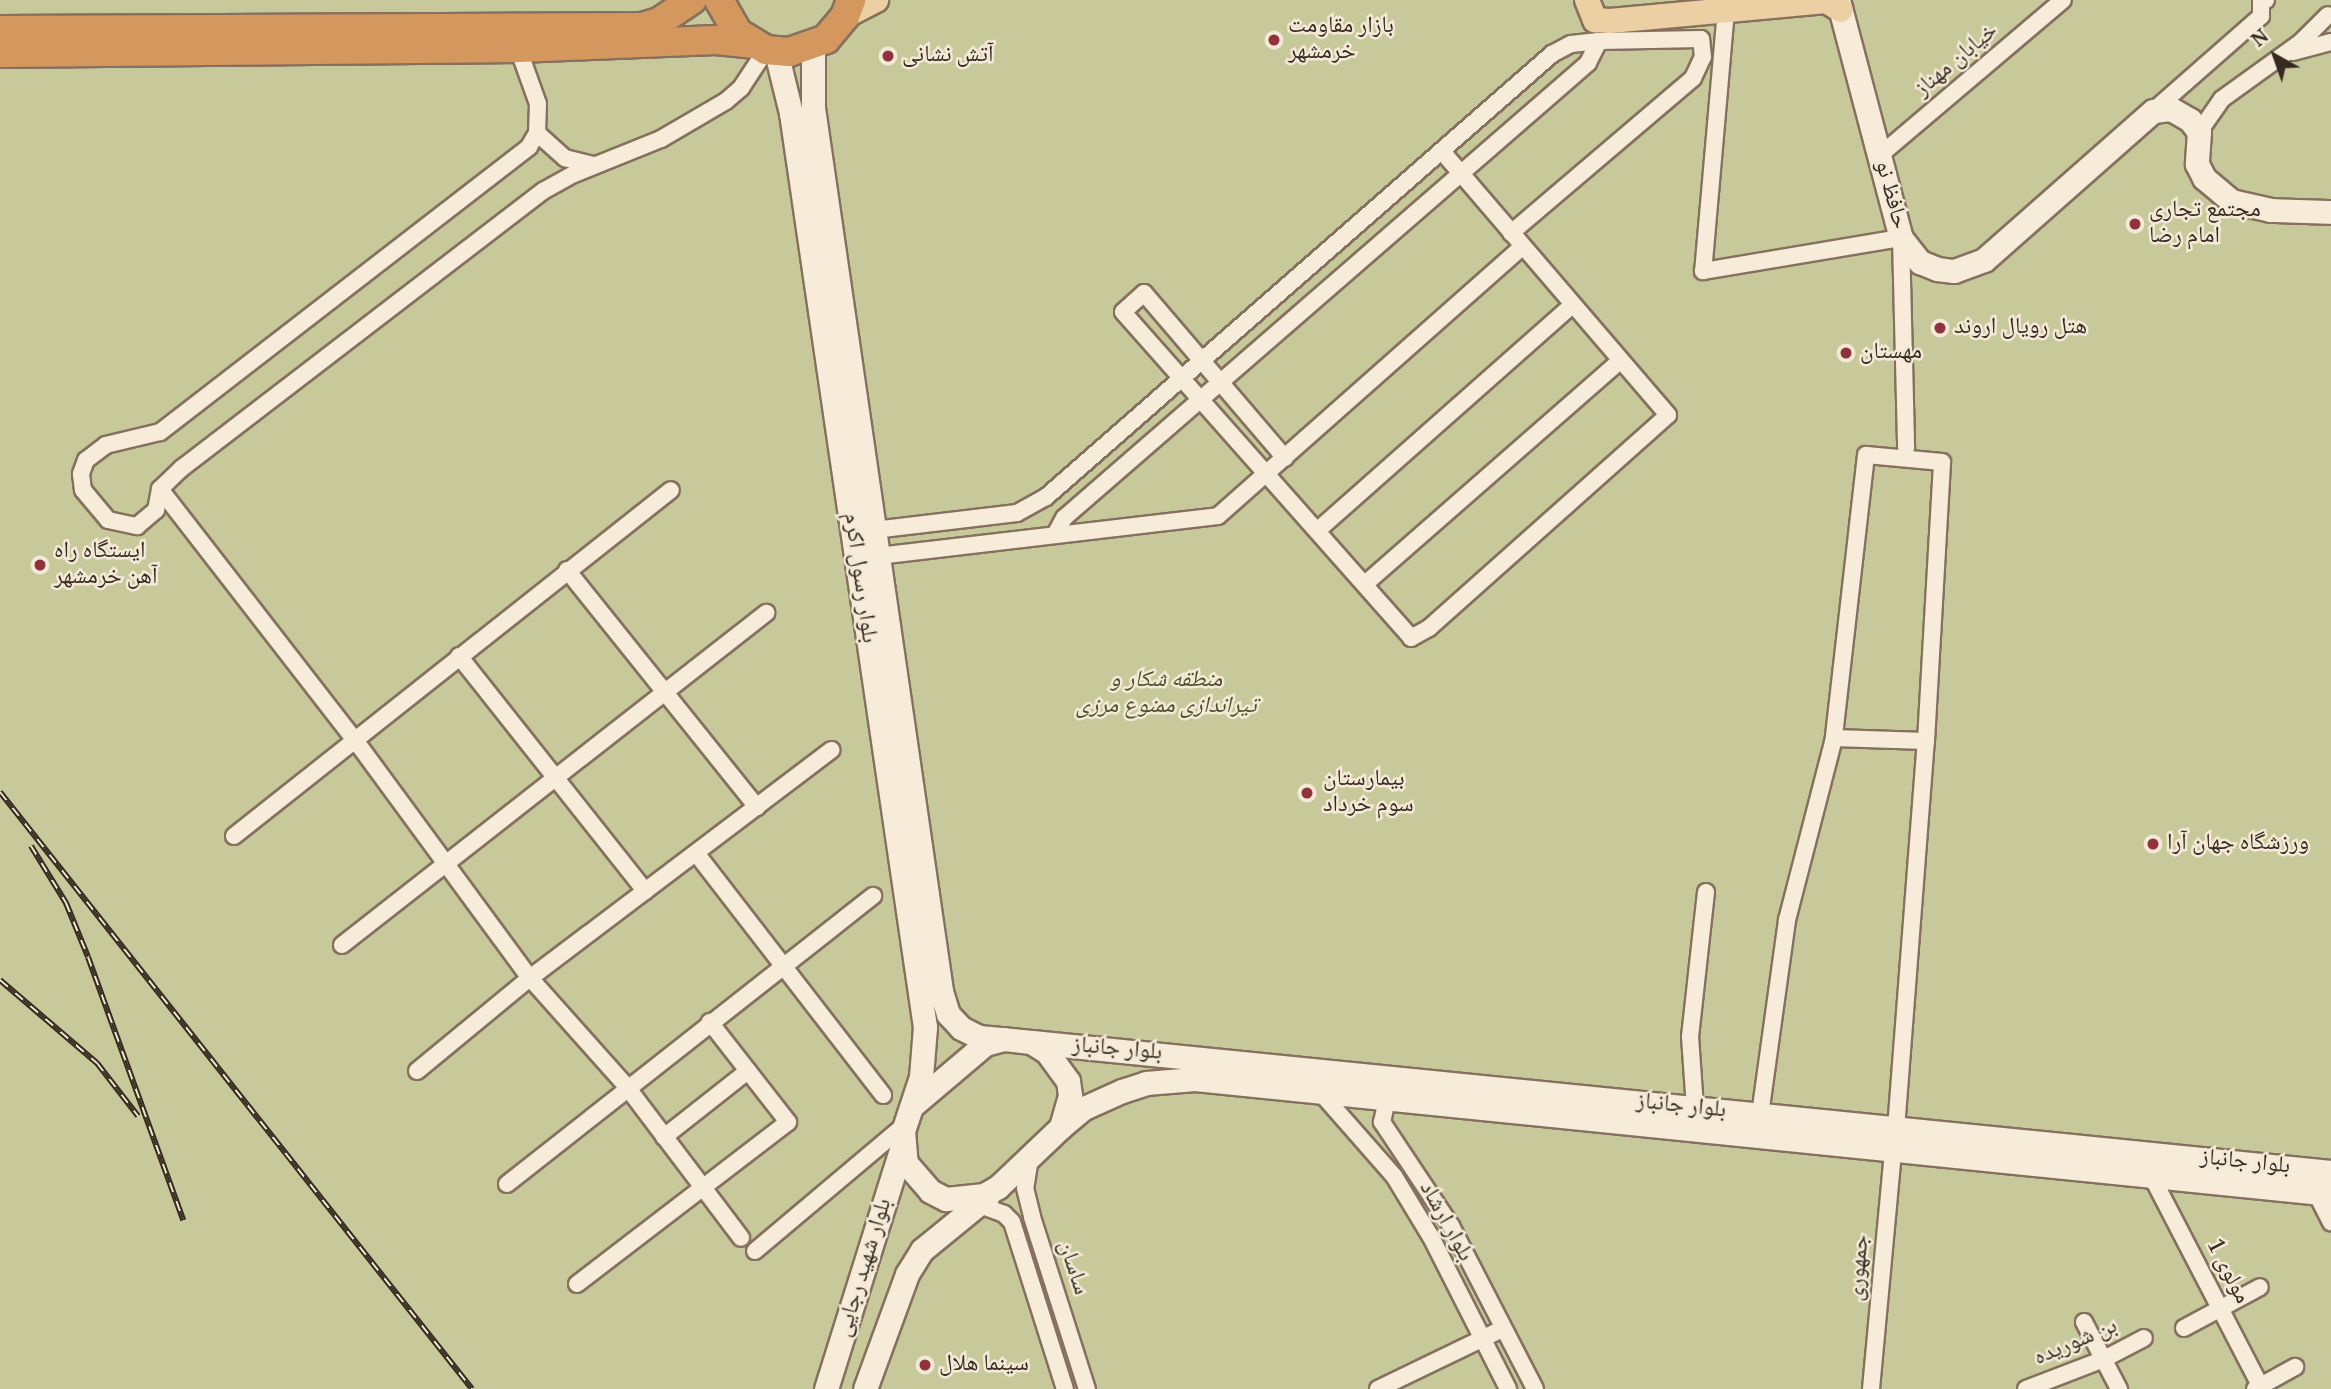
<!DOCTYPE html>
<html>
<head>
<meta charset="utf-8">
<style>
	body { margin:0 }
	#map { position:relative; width:2331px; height:1389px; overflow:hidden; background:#ebdec7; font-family:Georgia,"Noto Naskh Arabic",serif }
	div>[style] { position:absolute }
	.green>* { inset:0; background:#c7c99b; transform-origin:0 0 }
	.roads { filter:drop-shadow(2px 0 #86705e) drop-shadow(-2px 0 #86705e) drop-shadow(0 2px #86705e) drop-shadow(0 -2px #86705e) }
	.street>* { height:16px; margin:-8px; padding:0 8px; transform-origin:8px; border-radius:8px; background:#f7ecda }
	.secondary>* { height:23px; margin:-11.5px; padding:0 11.5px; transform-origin:11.5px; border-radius:11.5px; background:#f7ecda }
	.primary>* { height:24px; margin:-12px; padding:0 12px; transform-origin:12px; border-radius:12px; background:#eccfa2 }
	.highway>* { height:28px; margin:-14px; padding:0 14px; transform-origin:14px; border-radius:14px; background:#d4975e }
	.rail>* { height:6px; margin-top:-3px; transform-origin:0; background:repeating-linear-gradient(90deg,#f3e9d6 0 10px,#372a20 0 20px); box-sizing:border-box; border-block:2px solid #372a20 }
	.dots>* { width:19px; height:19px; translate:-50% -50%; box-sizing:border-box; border:4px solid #f3e9d6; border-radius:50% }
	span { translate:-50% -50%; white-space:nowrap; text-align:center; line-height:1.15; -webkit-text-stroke:5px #f3e9d6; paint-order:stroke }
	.poi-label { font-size:23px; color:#372a20 }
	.left { translate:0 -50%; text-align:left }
	.street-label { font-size:23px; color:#372a20 }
	.park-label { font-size:23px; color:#4b5228; font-style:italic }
	.north { position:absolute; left:2240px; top:21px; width:70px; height:70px; -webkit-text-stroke:5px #f3e9d6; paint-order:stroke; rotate:320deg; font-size:19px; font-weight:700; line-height:28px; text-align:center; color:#372a20 }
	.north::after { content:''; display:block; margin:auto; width:24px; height:32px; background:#372a20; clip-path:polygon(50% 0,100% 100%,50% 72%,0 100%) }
</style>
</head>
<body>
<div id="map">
	<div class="green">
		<i style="left:0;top:0;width:2331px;height:1389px"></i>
	</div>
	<div class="roads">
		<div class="street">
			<i style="left:1726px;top:10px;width:262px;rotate:95deg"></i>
			<i style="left:1703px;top:271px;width:201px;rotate:-9.5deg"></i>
			<i style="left:1901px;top:238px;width:210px;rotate:88.6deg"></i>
			<i style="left:518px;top:48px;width:59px;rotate:70.3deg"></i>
			<i style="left:538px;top:104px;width:29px;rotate:92deg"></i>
			<i style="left:537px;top:133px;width:16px;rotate:120deg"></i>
			<i style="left:529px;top:147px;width:466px;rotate:142.3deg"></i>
			<i style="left:160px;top:432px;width:56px;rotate:166.5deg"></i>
			<i style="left:106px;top:445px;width:25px;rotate:143deg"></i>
			<i style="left:86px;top:460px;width:15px;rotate:110deg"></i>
			<i style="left:81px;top:474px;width:16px;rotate:83deg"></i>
			<i style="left:83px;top:490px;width:39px;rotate:50deg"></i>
			<i style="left:108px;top:520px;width:30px;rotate:12deg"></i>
			<i style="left:137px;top:526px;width:25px;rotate:-40deg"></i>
			<i style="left:156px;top:510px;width:21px;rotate:-79deg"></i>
			<i style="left:160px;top:489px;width:30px;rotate:-44deg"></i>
			<i style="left:182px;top:468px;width:455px;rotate:-37.5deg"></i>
			<i style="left:543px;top:191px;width:35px;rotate:-29deg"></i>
			<i style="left:574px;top:174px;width:94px;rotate:-21.9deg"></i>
			<i style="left:661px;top:139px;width:75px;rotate:-30.3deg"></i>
			<i style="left:726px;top:101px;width:20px;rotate:-41deg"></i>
			<i style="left:741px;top:88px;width:45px;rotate:-56.7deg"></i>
			<i style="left:2293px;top:52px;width:39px;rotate:-15deg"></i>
			<i style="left:2153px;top:111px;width:144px;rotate:-41.3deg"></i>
			<i style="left:2261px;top:16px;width:16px;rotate:-90deg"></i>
			<i style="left:2261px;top:0;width:5px"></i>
			<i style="left:2199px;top:132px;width:40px;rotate:-55.1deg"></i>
			<i style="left:2222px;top:99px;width:97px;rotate:-35.8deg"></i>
			<i style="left:2301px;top:42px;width:38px;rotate:-45deg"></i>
			<i style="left:537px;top:133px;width:38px;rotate:42deg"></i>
			<i style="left:565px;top:158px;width:30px;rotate:14deg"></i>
			<i style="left:1879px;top:156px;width:241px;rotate:-40.3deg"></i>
			<i style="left:1511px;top:233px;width:239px;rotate:-40.4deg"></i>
			<i style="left:1693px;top:78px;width:23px;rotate:-65deg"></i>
			<i style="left:1703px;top:57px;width:18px;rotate:-96deg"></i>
			<i style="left:1701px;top:39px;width:102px;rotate:178.9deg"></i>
			<i style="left:1285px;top:458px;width:217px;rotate:-130.5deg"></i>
			<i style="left:1144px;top:293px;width:28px;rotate:138deg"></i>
			<i style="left:1123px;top:312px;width:435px;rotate:48.5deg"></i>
			<i style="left:1411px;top:638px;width:21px;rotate:-29deg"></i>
			<i style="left:1429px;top:628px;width:320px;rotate:-41.7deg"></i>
			<i style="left:1668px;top:415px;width:348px;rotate:-130.6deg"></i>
			<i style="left:160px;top:489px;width:318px;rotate:52.2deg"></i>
			<i style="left:355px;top:740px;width:295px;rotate:53.7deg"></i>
			<i style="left:530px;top:978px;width:146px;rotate:48.3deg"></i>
			<i style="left:627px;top:1087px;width:189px;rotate:52.9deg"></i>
			<i style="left:874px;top:530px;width:144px;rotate:-6.8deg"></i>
			<i style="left:1017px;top:513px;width:33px;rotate:-29deg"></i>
			<i style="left:1046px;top:497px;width:673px;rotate:-41.2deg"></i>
			<i style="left:1552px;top:54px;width:21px;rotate:-28deg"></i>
			<i style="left:1571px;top:44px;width:28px;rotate:-6deg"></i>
			<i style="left:1599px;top:41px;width:25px;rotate:117deg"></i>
			<i style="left:1588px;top:63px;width:694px;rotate:139.03deg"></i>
			<i style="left:1064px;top:518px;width:19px;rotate:118deg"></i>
			<i style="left:1318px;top:530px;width:339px;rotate:-41.5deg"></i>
			<i style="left:878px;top:556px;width:342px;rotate:-6.7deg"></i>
			<i style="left:1218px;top:516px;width:407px;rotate:-41.5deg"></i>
			<i style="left:567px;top:570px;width:304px;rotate:51.3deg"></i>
			<i style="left:1365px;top:584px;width:339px;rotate:-41.2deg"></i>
			<i style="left:459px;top:656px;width:300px;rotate:51.6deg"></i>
			<i style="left:234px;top:836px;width:557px;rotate:-38.37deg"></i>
			<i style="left:696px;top:853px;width:306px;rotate:52.3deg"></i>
			<i style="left:342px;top:945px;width:539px;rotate:-38.06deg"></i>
			<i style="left:417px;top:1071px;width:146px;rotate:-39.5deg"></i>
			<i style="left:530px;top:978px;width:378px;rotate:-37.1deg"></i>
			<i style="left:1321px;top:1093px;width:111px;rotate:48.7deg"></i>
			<i style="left:1394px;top:1176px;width:71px;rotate:58.8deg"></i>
			<i style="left:1431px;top:1237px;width:170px;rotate:63.1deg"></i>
			<i style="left:1387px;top:1099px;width:24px;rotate:102deg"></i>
			<i style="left:1382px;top:1122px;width:125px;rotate:56.4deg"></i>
			<i style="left:1451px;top:1226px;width:183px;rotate:62.7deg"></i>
			<i style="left:1695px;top:1108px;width:71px;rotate:-94deg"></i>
			<i style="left:1690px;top:1037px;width:146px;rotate:-83.7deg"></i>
			<i style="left:1760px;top:1115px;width:197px;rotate:-82.1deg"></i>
			<i style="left:1787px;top:920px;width:188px;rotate:-75.5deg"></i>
			<i style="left:1896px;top:1129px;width:389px;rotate:-85.6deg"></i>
			<i style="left:1926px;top:741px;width:279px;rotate:-86.7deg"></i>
			<i style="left:1942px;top:462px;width:76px;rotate:-174.7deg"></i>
			<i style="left:1866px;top:455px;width:285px;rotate:96.5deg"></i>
			<i style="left:1834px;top:738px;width:92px;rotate:1.9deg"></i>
			<i style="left:664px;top:1137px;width:107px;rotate:-38.2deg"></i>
			<i style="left:1030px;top:1158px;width:30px;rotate:99deg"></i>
			<i style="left:1025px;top:1188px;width:30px;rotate:76deg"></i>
			<i style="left:1032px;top:1217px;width:181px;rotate:72.3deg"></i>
			<i style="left:2152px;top:1177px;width:239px;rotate:62.6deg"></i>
			<i style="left:507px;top:1184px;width:466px;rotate:-38.2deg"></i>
			<i style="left:2316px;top:1193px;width:33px;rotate:63deg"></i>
			<i style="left:977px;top:1204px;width:29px;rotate:20deg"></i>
			<i style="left:1004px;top:1214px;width:11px;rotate:45deg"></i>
			<i style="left:1012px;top:1222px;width:175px;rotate:72.4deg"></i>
			<i style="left:755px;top:1251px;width:197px;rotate:-40.1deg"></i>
			<i style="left:577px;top:1284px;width:266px;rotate:-37.5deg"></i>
			<i style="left:788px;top:1122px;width:127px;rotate:-128deg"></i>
			<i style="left:2084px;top:1322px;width:76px;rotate:62.4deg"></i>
			<i style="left:2184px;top:1328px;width:86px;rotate:-28.3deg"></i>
			<i style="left:1378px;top:1389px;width:138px;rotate:-25.8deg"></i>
			<i style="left:1871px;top:1389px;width:239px;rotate:-84.7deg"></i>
			<i style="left:2026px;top:1389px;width:84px;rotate:-21deg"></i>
			<i style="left:2104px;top:1359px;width:45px;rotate:-27.7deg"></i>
			<i style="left:2255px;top:1389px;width:46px;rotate:-28.8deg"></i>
		</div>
		<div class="secondary">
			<i style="left:1838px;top:0;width:246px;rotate:75.2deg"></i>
			<i style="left:1901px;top:238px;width:31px;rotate:52deg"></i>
			<i style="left:1920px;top:262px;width:18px;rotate:22deg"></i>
			<i style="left:1937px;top:269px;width:17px;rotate:7deg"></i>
			<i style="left:1954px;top:271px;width:32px;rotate:-20deg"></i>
			<i style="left:1984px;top:260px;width:225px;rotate:-41.4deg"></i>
			<i style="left:2153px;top:111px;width:18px;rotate:-6deg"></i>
			<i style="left:2171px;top:109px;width:22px;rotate:30deg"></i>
			<i style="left:2190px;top:120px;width:15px;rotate:53deg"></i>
			<i style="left:2199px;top:132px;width:32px;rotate:94deg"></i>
			<i style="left:2197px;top:164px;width:16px;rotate:63deg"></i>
			<i style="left:2204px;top:178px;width:35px;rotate:40deg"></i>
			<i style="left:2231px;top:201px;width:41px;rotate:12.7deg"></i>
			<i style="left:2271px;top:210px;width:60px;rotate:1.9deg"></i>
			<i style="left:813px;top:46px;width:62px;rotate:90deg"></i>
			<i style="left:813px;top:108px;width:892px;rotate:81.75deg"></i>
			<i style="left:941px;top:991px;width:24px;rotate:73deg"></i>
			<i style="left:948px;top:1014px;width:19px;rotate:47deg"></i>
			<i style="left:961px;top:1028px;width:20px;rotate:27deg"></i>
			<i style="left:979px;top:1037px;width:22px;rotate:5deg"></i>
			<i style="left:776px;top:52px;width:63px;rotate:76.2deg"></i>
			<i style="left:791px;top:113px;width:924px;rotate:81.66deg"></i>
			<i style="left:925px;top:1027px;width:50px;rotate:94.6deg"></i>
			<i style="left:921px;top:1077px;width:57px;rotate:108.4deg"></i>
			<i style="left:903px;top:1131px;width:32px;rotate:85deg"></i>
			<i style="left:906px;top:1163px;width:37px;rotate:49deg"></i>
			<i style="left:930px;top:1191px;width:18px;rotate:27deg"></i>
			<i style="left:946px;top:1199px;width:38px;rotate:-6deg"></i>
			<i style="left:984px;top:1195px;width:16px;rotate:-30deg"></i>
			<i style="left:998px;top:1187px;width:87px;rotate:-43.6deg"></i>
			<i style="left:1061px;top:1127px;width:33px;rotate:-74deg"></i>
			<i style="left:1070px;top:1095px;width:14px;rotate:-98deg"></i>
			<i style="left:1068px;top:1081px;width:36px;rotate:-126deg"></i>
			<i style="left:1047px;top:1052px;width:19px;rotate:-148deg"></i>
			<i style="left:1031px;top:1042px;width:27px;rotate:-174deg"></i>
			<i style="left:1004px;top:1039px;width:20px;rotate:165deg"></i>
			<i style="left:985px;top:1044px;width:94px;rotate:139.7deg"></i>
			<i style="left:1032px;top:1042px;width:1305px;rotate:5.71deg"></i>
			<i style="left:1061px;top:1127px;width:30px;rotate:-40deg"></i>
			<i style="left:1084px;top:1108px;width:42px;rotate:-24.1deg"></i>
			<i style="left:1122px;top:1091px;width:25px;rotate:-18deg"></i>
			<i style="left:1146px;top:1083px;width:49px;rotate:-4.7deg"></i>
			<i style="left:1195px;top:1079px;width:1142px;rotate:5.78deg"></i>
			<i style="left:826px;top:1389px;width:254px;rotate:-72.6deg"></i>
			<i style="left:865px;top:1389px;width:122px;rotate:-69.9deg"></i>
			<i style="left:907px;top:1274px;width:28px;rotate:-58deg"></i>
			<i style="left:922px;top:1250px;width:84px;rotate:-39.2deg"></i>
		</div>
		<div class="primary">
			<i style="left:1587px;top:0;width:22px;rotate:68deg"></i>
			<i style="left:1595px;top:20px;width:15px;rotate:4deg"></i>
			<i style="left:1610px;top:21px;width:217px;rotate:-5.3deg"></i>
			<i style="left:1826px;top:1px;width:17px;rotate:31deg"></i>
			<i style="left:845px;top:16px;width:35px;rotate:-27deg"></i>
		</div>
		<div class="highway">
			<i style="left:719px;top:0;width:38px;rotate:60deg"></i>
			<i style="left:738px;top:33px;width:33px;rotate:31deg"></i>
			<i style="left:766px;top:50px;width:23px;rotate:5deg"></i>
			<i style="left:789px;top:52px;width:39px;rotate:-19deg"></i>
			<i style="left:826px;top:39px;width:30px;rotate:-50deg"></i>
			<i style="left:845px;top:16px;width:17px;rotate:-69deg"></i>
			<i style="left:0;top:30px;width:642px;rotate:-0.27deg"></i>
			<i style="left:642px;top:27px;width:18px;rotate:-16deg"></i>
			<i style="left:659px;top:22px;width:40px;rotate:-34deg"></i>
			<i style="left:0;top:53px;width:518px;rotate:-0.55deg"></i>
			<i style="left:518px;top:48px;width:198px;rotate:-2.3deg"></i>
			<i style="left:716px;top:40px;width:37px;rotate:6deg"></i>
		</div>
	</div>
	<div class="rail">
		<i style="left:0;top:792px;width:761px;rotate:51.67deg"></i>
		<i style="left:31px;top:846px;width:67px;rotate:58.4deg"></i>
		<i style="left:66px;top:903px;width:58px;rotate:67.8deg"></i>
		<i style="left:88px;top:957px;width:280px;rotate:70.1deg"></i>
		<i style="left:0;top:980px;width:128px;rotate:40.6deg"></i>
		<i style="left:97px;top:1063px;width:67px;rotate:52.3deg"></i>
	</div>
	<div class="dots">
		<i style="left:1274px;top:40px;background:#91323a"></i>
		<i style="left:888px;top:56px;background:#91323a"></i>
		<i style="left:2135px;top:224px;background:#91323a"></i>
		<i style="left:1940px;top:328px;background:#91323a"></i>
		<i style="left:1846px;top:353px;background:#91323a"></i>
		<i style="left:40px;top:565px;background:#91323a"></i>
		<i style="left:1307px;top:793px;background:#91323a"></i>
		<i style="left:2153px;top:844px;background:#91323a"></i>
		<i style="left:925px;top:1365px;background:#91323a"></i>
	</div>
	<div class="poi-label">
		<span class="left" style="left:1288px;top:40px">بازار مقاومت<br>خرمشهر</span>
		<span class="left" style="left:902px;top:56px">آتش نشانی</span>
		<span class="left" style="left:2149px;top:224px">مجتمع تجاری<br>امام رضا</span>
		<span class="left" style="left:1954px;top:328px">هتل رویال اروند</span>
		<span class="left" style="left:1860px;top:353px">مهستان</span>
		<span class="left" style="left:54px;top:565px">ایستگاه راه<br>آهن خرمشهر</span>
		<span class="left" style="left:1323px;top:793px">بیمارستان<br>سوم خرداد</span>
		<span class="left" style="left:2167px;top:844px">ورزشگاه جهان آرا</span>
		<span class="left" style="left:939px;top:1365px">سینما هلال</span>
	</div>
	<div class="street-label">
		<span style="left:1957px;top:61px;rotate:-40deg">خیابان مهناز</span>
		<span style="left:1890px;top:195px;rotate:75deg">حافظ نو</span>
		<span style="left:859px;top:578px;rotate:82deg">بلوار رسول اکرم</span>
		<span style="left:1117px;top:1050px;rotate:5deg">بلوار جانباز</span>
		<span style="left:1681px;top:1107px;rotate:6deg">بلوار جانباز</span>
		<span style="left:2245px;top:1163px;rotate:6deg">بلوار جانباز</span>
		<span style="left:1445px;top:1222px;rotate:61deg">بلوار ارشاد</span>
		<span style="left:865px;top:1268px;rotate:-73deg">بلوار شهید رجایی</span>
		<span style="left:1072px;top:1268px;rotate:72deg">ساسان</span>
		<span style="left:1860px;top:1268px;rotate:-85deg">جمهوری</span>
		<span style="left:2227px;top:1272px;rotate:63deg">مولوی 1</span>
		<span style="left:2076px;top:1343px;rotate:-23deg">بن شوریده</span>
	</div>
	<div class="park-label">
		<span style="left:1166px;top:694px">منطقه شکار و<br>تیراندازی ممنوع مرزی</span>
	</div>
	<div class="north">N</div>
</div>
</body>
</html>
